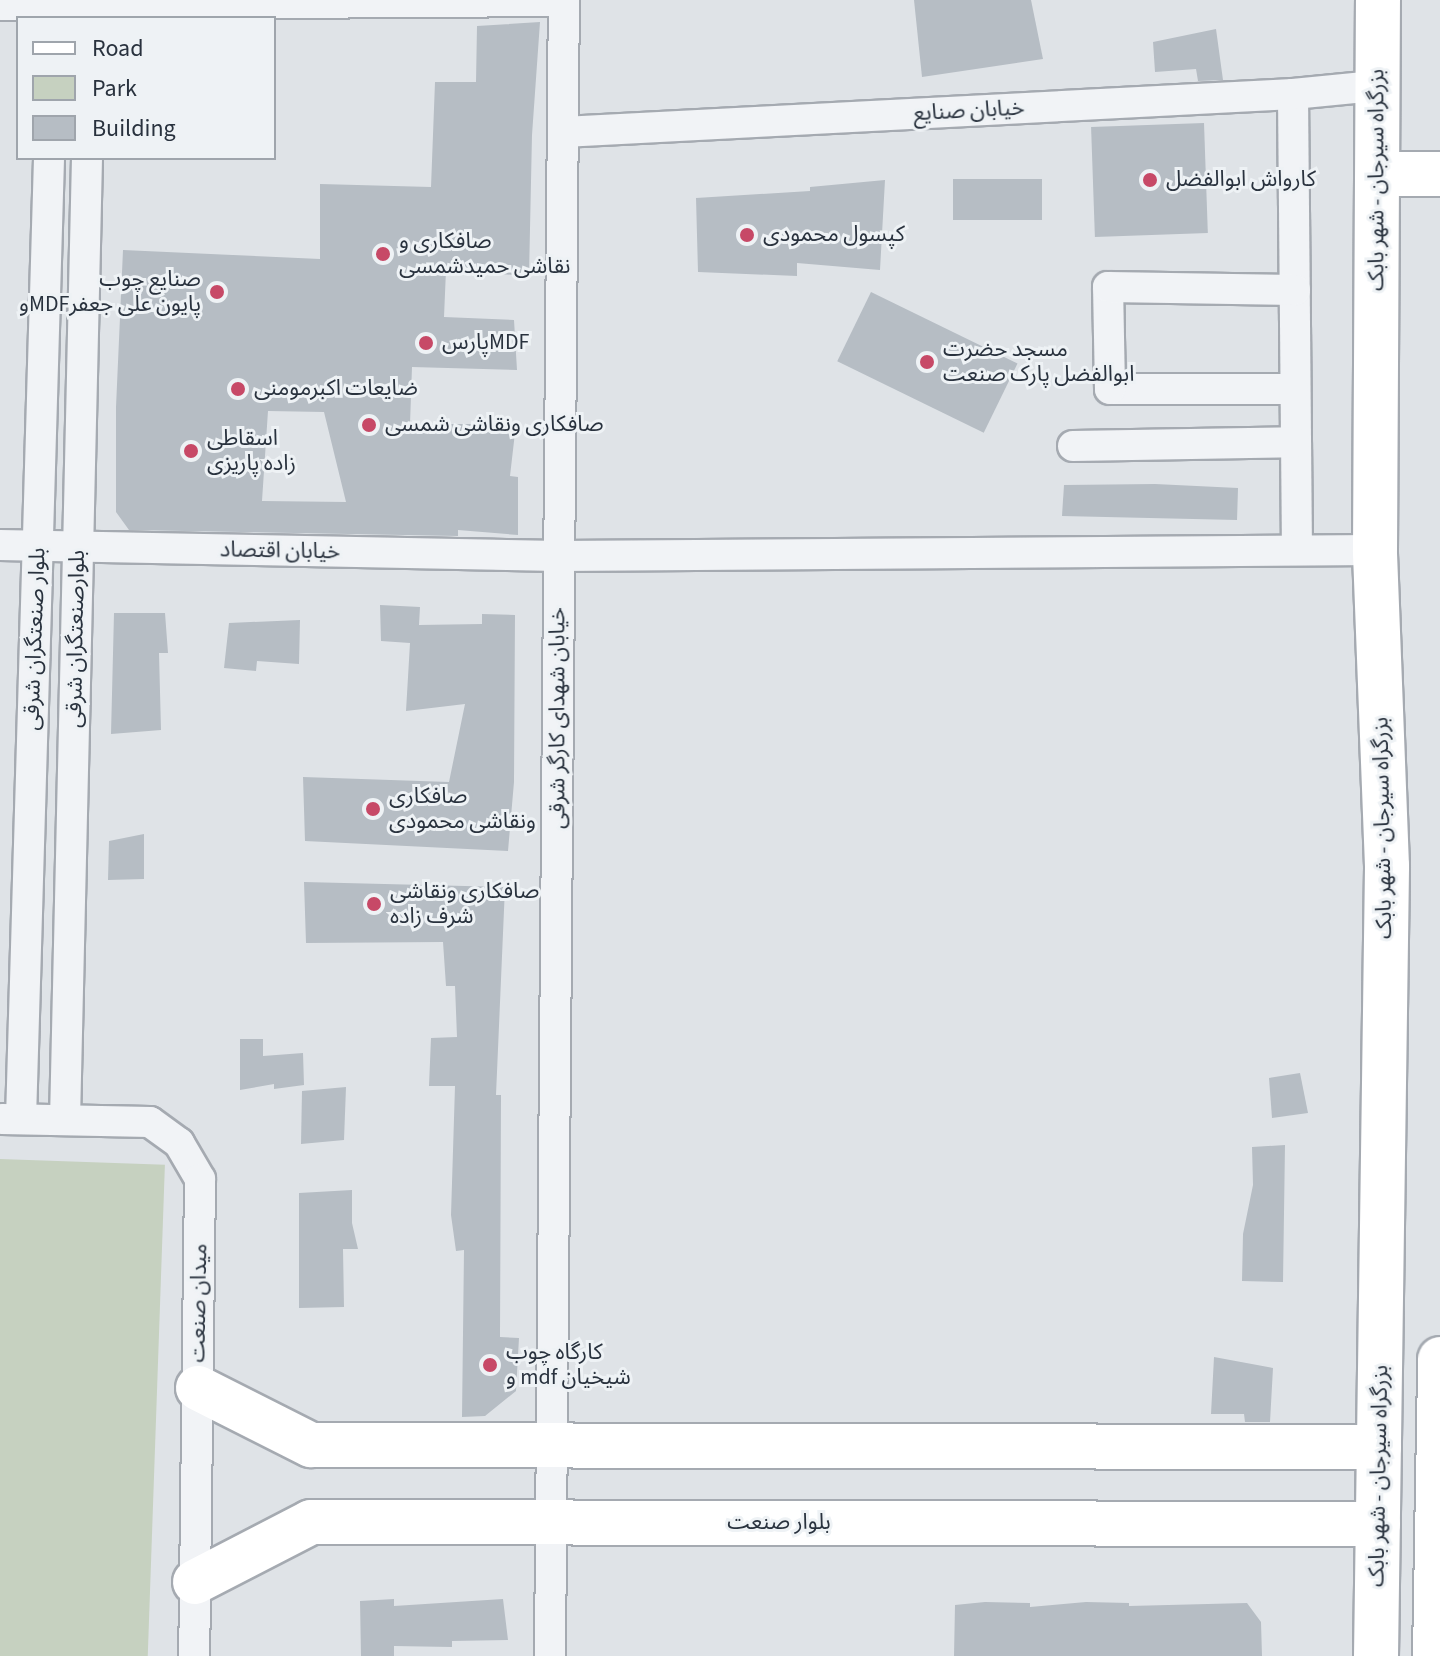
<!DOCTYPE html>
<html>
<head>
<meta charset="utf-8">
<style>
	body { margin:0 }
	#map { position:relative; width:1440px; height:1656px; overflow:hidden; background:#dfe3e7; font-family:"Source Sans 3","Noto Sans Arabic",sans-serif }
	div>[style] { position:absolute }
	.green>* { inset:0; background:#c6d1c0; transform-origin:0 0 }
	.building>* { inset:0; background:#b6bdc4; transform-origin:0 0 }
	.roads { filter:drop-shadow(2px 0 #a5aab1) drop-shadow(-2px 0 #a5aab1) drop-shadow(0 2px #a5aab1) drop-shadow(0 -2px #a5aab1) }
	.street>* { height:30px; margin:-15px; padding:0 15px; transform-origin:15px; border-radius:15px; background:#f1f3f6 }
	.secondary>* { height:44px; margin:-22px; padding:0 22px; transform-origin:22px; border-radius:22px; background:#fff }
	.highway>* { height:44px; margin:-22px; padding:0 22px; transform-origin:22px; border-radius:22px; background:#fff }
	.dots>* { width:22px; height:22px; translate:-50% -50%; box-sizing:border-box; border:4px solid #eef2f5; border-radius:50% }
	span { translate:-50% -50%; white-space:nowrap; text-align:center; line-height:1.15; -webkit-text-stroke:6px #eef2f5; paint-order:stroke }
	.street-label { font-size:22px; color:#29323e }
	.poi-label { font-size:22px; color:#29323e }
	.left { translate:0 -50%; text-align:left }
	.right { translate:-100% -50%; text-align:right }
	.legend { position:absolute; left:16px; top:16px; width:260px; height:144px; box-sizing:border-box; background:#eef2f5; border:2px solid #9fa5ac; margin:0; padding:10px 14px; list-style:none; font-size:24px; color:#29323e }
	.legend li { display:flex; align-items:center; gap:16px; height:40px }
	.legend b { width:40px; border:2px solid #9fa5ac }
</style>
</head>
<body>
<div id="map">
	<div class="green">
		<i style="left:0;top:1159px;width:165px;height:497px;rotate:2deg"></i>
	</div>
	<div class="building">
		<i style="clip-path:polygon(914px 0,1031px 0,1043px 59px,922px 77px)"></i>
		<i style="clip-path:polygon(evenodd,540px 22px,532px 135px,529px 276px,446px 270px,444px 317px,514px 320px,517px 370px,412px 367px,410px 424px,516px 424px,510px 476px,518px 477px,518px 535px,458px 530px,458px 536px,129px 530px,116px 512px,116px 407px,123px 250px,320px 259px,320px 184px,431px 187px,435px 82px,476px 82px,477px 26px,540px 22px,268px 411px,324px 412px,346px 502px,262px 501px,268px 411px)"></i>
		<i style="clip-path:polygon(1216px 29px,1223px 80px,1198px 81px,1196px 69px,1155px 72px,1153px 42px)"></i>
		<i style="left:1204px;top:123px;width:110px;height:113px;rotate:88deg"></i>
		<i style="left:953px;top:179px;width:89px;height:41px"></i>
		<i style="clip-path:polygon(885px 180px,880px 270px,797px 263px,797px 276px,698px 272px,696px 198px,810px 191px,810px 187px)"></i>
		<i style="left:871px;top:292px;width:163px;height:77px;rotate:26deg"></i>
		<i style="clip-path:polygon(1155px 484px,1238px 488px,1237px 520px,1062px 516px,1064px 485px)"></i>
		<i style="clip-path:polygon(380px 605px,420px 607px,419px 625px,482px 624px,482px 614px,515px 615px,514px 782px,508px 851px,305px 841px,303px 777px,449px 782px,465px 704px,406px 711px,410px 643px,381px 641px)"></i>
		<i style="clip-path:polygon(114px 613px,165px 613px,168px 653px,159px 653px,161px 730px,111px 734px)"></i>
		<i style="clip-path:polygon(300px 620px,299px 664px,257px 661px,256px 671px,224px 668px,229px 623px)"></i>
		<i style="clip-path:polygon(144px 834px,144px 879px,108px 880px,109px 841px)"></i>
		<i style="clip-path:polygon(304px 882px,505px 887px,496px 1095px,501px 1095px,500px 1337px,519px 1338px,516px 1391px,485px 1416px,462px 1417px,464px 1250px,456px 1251px,451px 1215px,455px 1086px,429px 1086px,431px 1038px,457px 1037px,455px 986px,446px 986px,443px 942px,306px 943px)"></i>
		<i style="clip-path:polygon(240px 1039px,263px 1039px,263px 1056px,303px 1053px,304px 1085px,274px 1089px,274px 1084px,240px 1090px)"></i>
		<i style="clip-path:polygon(1300px 1073px,1308px 1113px,1272px 1118px,1269px 1078px)"></i>
		<i style="clip-path:polygon(346px 1087px,344px 1140px,301px 1144px,302px 1091px)"></i>
		<i style="clip-path:polygon(1285px 1145px,1283px 1282px,1242px 1281px,1243px 1234px,1253px 1185px,1252px 1147px)"></i>
		<i style="clip-path:polygon(352px 1190px,352px 1223px,358px 1249px,343px 1249px,344px 1307px,299px 1308px,299px 1193px)"></i>
		<i style="clip-path:polygon(1214px 1357px,1273px 1368px,1270px 1422px,1245px 1422px,1244px 1414px,1211px 1414px)"></i>
		<i style="clip-path:polygon(394px 1599px,394px 1606px,503px 1599px,508px 1640px,452px 1641px,452px 1647px,394px 1646px,394px 1656px,361px 1656px,360px 1601px)"></i>
		<i style="clip-path:polygon(985px 1602px,1030px 1603px,1030px 1607px,1086px 1602px,1129px 1603px,1129px 1606px,1247px 1603px,1261px 1622px,1262px 1656px,954px 1656px,955px 1605px)"></i>
	</div>
	<div class="roads">
		<div class="street">
			<i style="left:0;top:5px;width:564px;rotate:-0.41deg"></i>
			<i style="left:1293px;top:94px;width:456px;rotate:89.5deg"></i>
			<i style="left:563px;top:132px;width:731px;rotate:-2.98deg"></i>
			<i style="left:1293px;top:94px;width:82px;rotate:-5.6deg"></i>
			<i style="left:1293px;top:389px;width:183px;rotate:180deg"></i>
			<i style="left:1110px;top:389px;width:102px;rotate:-91.1deg"></i>
			<i style="left:1108px;top:287px;width:187px;rotate:0.9deg"></i>
			<i style="left:1073px;top:446px;width:221px;rotate:-1deg"></i>
			<i style="left:0;top:545px;width:559px;rotate:1.13deg"></i>
			<i style="left:559px;top:556px;width:816px;rotate:-0.42deg"></i>
			<i style="left:2px;top:1119px;width:148px;rotate:1.2deg"></i>
			<i style="left:150px;top:1122px;width:36px;rotate:36deg"></i>
			<i style="left:179px;top:1143px;width:42px;rotate:59.7deg"></i>
			<i style="left:200px;top:1179px;width:477px;rotate:90.7deg"></i>
			<i style="left:21px;top:1119px;width:961px;rotate:-88.33deg"></i>
			<i style="left:65px;top:1120px;width:962px;rotate:-88.69deg"></i>
			<i style="left:550px;top:1656px;width:1656px;rotate:-89.52deg"></i>
		</div>
		<div class="secondary">
			<i style="left:198px;top:1388px;width:127px;rotate:26.8deg"></i>
			<i style="left:311px;top:1445px;width:1068px;rotate:0.11deg"></i>
			<i style="left:195px;top:1582px;width:131px;rotate:-27.3deg"></i>
			<i style="left:311px;top:1522px;width:1067px;rotate:0.11deg"></i>
		</div>
		<div class="highway">
			<i style="left:1379px;top:174px;width:61px"></i>
			<i style="left:1376px;top:1656px;width:790px;rotate:-89.2deg"></i>
			<i style="left:1387px;top:866px;width:316px;rotate:-92.2deg"></i>
			<i style="left:1375px;top:550px;width:550px;rotate:-89.69deg"></i>
			<i style="left:1435px;top:1656px;width:297px;rotate:-89deg"></i>
		</div>
	</div>
	<div class="dots">
		<i style="left:1150px;top:180px;background:#c74967"></i>
		<i style="left:747px;top:235px;background:#c74967"></i>
		<i style="left:383px;top:254px;background:#c74967"></i>
		<i style="left:217px;top:292px;background:#c74967"></i>
		<i style="left:426px;top:343px;background:#c74967"></i>
		<i style="left:927px;top:362px;background:#c74967"></i>
		<i style="left:238px;top:389px;background:#c74967"></i>
		<i style="left:369px;top:425px;background:#c74967"></i>
		<i style="left:191px;top:451px;background:#c74967"></i>
		<i style="left:373px;top:809px;background:#c74967"></i>
		<i style="left:374px;top:904px;background:#c74967"></i>
		<i style="left:490px;top:1365px;background:#c74967"></i>
	</div>
	<div class="street-label">
		<span style="left:969px;top:111px;rotate:-3deg">خیابان صنایع</span>
		<span style="left:1377px;top:180px;rotate:-90deg">بزرگراه سیرجان - شهر بابک</span>
		<span style="left:280px;top:551px;rotate:1deg">خیابان اقتصاد</span>
		<span style="left:35px;top:639px;rotate:-88deg">بلوار صنعتگران شرقی</span>
		<span style="left:76px;top:639px;rotate:-89deg">بلوارصنعتگران شرقی</span>
		<span style="left:558px;top:718px;rotate:-90deg">خیابان شهدای کارگر شرقی</span>
		<span style="left:1383px;top:828px;rotate:-91deg">بزرگراه سیرجان - شهر بابک</span>
		<span style="left:199px;top:1303px;rotate:-89deg">میدان صنعت</span>
		<span style="left:1379px;top:1476px;rotate:-89deg">بزرگراه سیرجان - شهر بابک</span>
		<span style="left:779px;top:1523px">بلوار صنعت</span>
	</div>
	<div class="poi-label">
		<span class="left" style="left:1166px;top:180px">کارواش ابوالفضل</span>
		<span class="left" style="left:763px;top:235px">کپسول محمودی</span>
		<span class="left" style="left:399px;top:254px">صافکاری و<br>نقاشی حمیدشمسی</span>
		<span class="right" style="left:201px;top:292px">صنایع چوب<br>وMDFپایون علی جعفر</span>
		<span class="left" style="left:442px;top:343px">پارسMDF</span>
		<span class="left" style="left:943px;top:362px">مسجد حضرت<br>ابوالفضل پارک صنعت</span>
		<span class="left" style="left:254px;top:389px">ضایعات اکبرمومنی</span>
		<span class="left" style="left:385px;top:425px">صافکاری ونقاشی شمسی</span>
		<span class="left" style="left:207px;top:451px">اسقاطی<br>زاده پاریزی</span>
		<span class="left" style="left:389px;top:809px">صافکاری<br>ونقاشی محمودی</span>
		<span class="left" style="left:390px;top:904px">صافکاری ونقاشی<br>شرف زاده</span>
		<span class="left" style="left:506px;top:1365px">کارگاه چوب<br>و mdf شیخیان</span>
	</div>
	<ul class="legend">
	<li><b style="height:10px;background:#fff"></b>Road</li>
	<li><b style="height:22px;background:#c6d1c0"></b>Park</li>
	<li><b style="height:22px;background:#b6bdc4"></b>Building</li>
	</ul>
</div>
</body>
</html>
